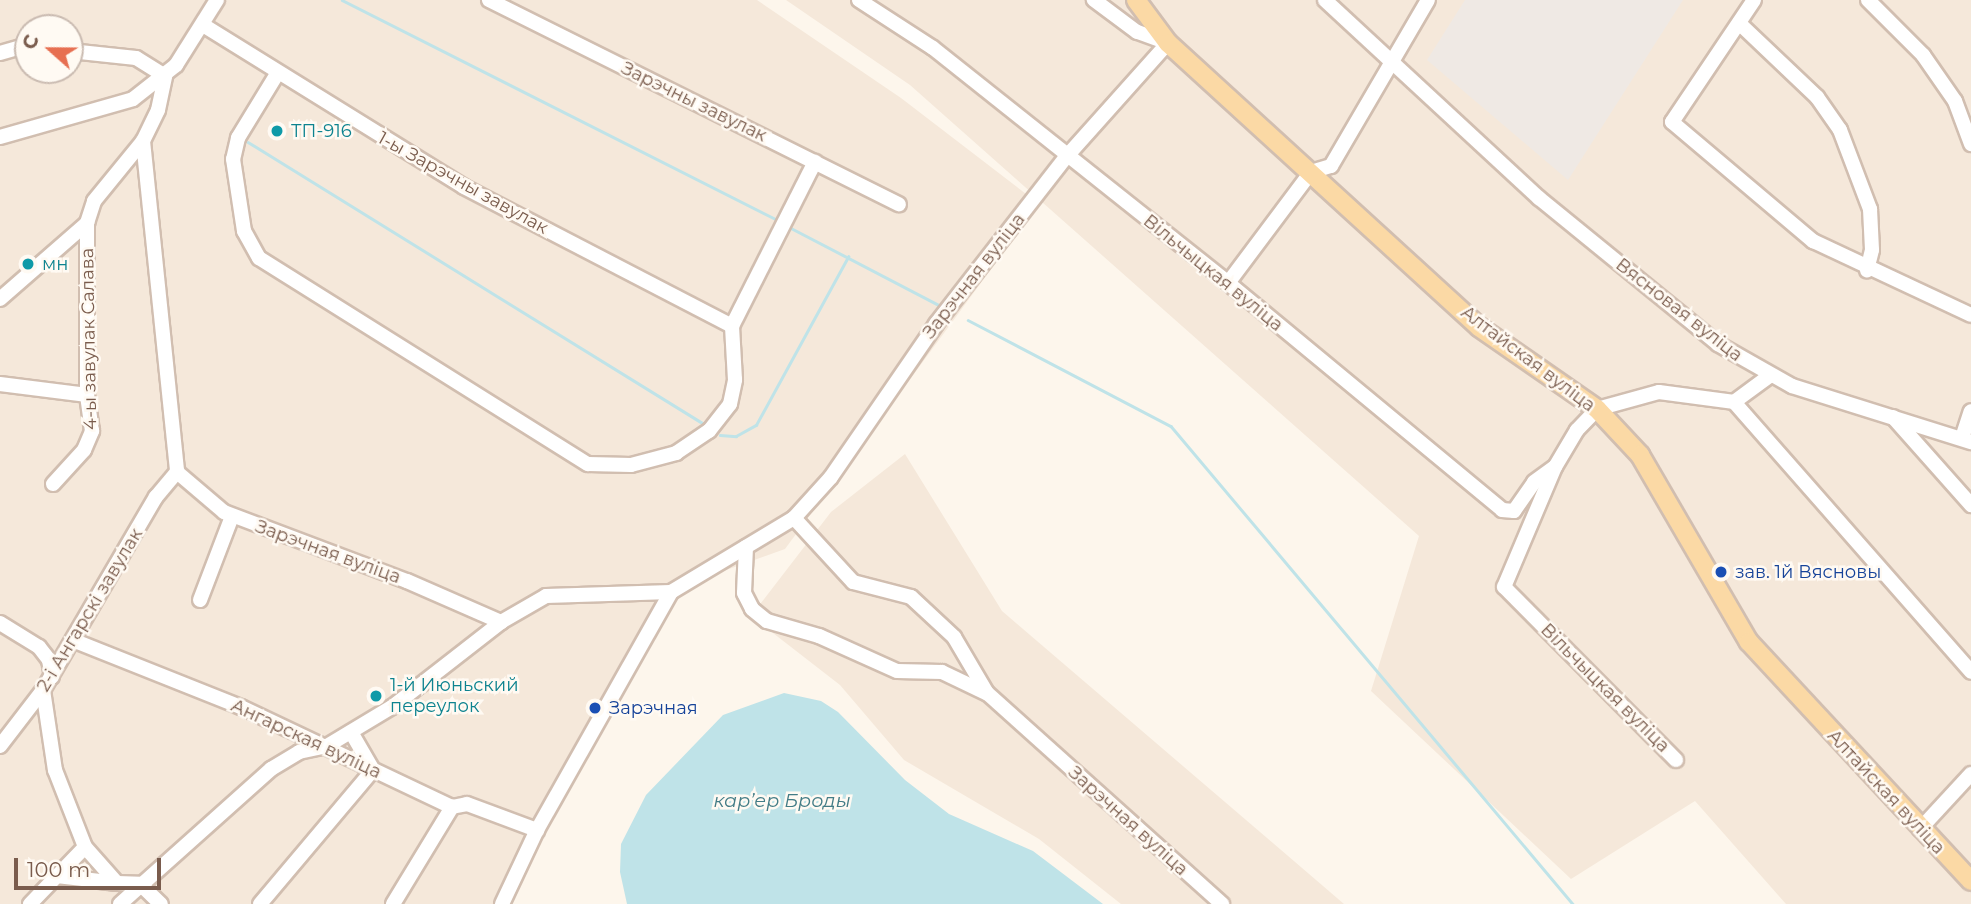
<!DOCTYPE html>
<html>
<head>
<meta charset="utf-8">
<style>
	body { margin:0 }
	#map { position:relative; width:1971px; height:904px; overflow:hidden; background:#fdf6ec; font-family:Montserrat,sans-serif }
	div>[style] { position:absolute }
	.residential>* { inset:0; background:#f5e8da }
	.industrial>* { inset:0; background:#efe9e4 }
	.water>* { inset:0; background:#bfe3e8 }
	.stream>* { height:2.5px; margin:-1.25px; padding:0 1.25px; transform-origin:1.25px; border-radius:1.25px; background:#bfe3e8 }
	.roads { filter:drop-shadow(2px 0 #d1beb0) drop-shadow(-2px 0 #d1beb0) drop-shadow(0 2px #d1beb0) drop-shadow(0 -2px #d1beb0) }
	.minor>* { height:14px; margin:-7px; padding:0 7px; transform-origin:7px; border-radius:7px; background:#fff }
	.major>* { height:18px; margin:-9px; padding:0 9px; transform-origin:9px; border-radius:9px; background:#fbd9a5 }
	.dots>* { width:19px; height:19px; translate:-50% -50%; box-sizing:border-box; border:4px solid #fffaf3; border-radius:50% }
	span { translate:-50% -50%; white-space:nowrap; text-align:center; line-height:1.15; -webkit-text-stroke:5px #fffaf3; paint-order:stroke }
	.street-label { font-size:18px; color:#7a5c4d }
	.culture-label { font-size:18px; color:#0d838f }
	.left { translate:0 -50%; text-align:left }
	.transit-label { font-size:18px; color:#164399 }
	.water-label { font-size:19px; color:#437c86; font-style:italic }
	.north { position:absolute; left:14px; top:14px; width:70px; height:70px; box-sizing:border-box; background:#fffaf3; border:2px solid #cabbb1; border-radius:50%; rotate:291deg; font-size:19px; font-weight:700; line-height:28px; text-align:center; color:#7a5c4d }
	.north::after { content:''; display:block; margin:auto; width:24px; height:32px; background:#e76f51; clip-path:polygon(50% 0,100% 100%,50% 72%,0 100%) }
	.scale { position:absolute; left:14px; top:858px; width:147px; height:32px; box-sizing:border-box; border:4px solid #7a5c4d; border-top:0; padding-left:9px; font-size:21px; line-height:24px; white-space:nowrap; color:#7a5c4d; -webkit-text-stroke:5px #fffaf3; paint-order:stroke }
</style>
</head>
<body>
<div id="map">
	<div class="residential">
		<i style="clip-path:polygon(evenodd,0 0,757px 0,901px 98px,1039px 204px,785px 549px,659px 594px,503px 904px,0 904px,0 0,28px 28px,70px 28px,70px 70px,28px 70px,28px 28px)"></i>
		<i style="clip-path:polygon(786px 0,1971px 0,1971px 904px,1786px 904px,1695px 801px,1571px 879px,1371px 691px,1419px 536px,910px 85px)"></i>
		<i style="clip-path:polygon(905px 454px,1002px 611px,1344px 904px,1121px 904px,1039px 839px,904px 760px,840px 685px,751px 616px,831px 512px)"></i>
	</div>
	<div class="industrial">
		<i style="clip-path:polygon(1465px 0,1683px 0,1568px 180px,1427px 60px)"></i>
	</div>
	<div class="water">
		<i style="clip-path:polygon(784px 693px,821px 701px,838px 712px,905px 780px,949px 814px,1033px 851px,1103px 904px,627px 904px,620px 872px,621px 844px,646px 795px,723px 715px)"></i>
	</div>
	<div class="stream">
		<i style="left:342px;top:0;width:487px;rotate:26.8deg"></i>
		<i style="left:248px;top:142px;width:536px;rotate:31.73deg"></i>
		<i style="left:791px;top:228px;width:167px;rotate:27.5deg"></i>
		<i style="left:968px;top:320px;width:229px;rotate:27.6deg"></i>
		<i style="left:1171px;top:426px;width:625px;rotate:49.94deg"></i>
		<i style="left:720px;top:435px;width:16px;rotate:4deg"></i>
		<i style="left:736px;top:436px;width:23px;rotate:-29deg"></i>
		<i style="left:756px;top:425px;width:192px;rotate:-61.3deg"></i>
	</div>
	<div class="roads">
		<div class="minor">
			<i style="left:489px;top:0;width:458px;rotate:26.5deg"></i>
			<i style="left:859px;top:0;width:88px;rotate:33deg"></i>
			<i style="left:933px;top:48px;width:377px;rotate:38.5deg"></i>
			<i style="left:1228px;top:283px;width:356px;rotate:39.6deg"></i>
			<i style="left:1502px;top:510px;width:12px;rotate:5deg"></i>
			<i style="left:1514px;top:511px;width:35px;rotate:-55deg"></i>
			<i style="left:1534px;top:482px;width:26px;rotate:-36deg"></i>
			<i style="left:1325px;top:0;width:292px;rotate:42.8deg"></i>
			<i style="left:1539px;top:198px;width:231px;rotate:39.2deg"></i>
			<i style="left:1718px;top:344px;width:85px;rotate:29.6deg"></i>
			<i style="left:1792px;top:386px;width:188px;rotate:17.4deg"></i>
			<i style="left:1754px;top:0;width:147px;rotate:123.9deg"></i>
			<i style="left:1672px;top:122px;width:185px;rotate:40.2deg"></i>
			<i style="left:1813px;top:241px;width:174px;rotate:25.1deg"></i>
			<i style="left:1868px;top:0;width:78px;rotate:45deg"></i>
			<i style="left:1923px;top:55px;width:56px;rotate:55.2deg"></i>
			<i style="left:1955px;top:101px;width:46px;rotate:69.6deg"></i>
			<i style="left:1739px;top:23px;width:108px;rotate:43.5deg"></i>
			<i style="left:1817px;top:97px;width:40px;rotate:55.1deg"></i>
			<i style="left:1840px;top:130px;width:85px;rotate:69.2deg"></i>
			<i style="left:1870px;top:209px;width:41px;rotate:87.2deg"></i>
			<i style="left:1872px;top:250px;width:21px;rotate:104deg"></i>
			<i style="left:203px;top:25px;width:307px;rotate:31.8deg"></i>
			<i style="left:464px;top:187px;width:302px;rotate:27.4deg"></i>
			<i style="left:0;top:53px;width:29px;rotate:-16deg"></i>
			<i style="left:277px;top:74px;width:75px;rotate:121.4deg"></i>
			<i style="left:238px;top:138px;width:22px;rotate:103deg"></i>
			<i style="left:233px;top:159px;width:73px;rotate:81.3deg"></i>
			<i style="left:244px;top:231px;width:31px;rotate:61deg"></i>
			<i style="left:259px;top:258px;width:388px;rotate:32.1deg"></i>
			<i style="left:588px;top:464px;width:43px;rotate:1.3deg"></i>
			<i style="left:631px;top:465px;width:47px;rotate:-14.9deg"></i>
			<i style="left:676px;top:453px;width:40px;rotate:-34deg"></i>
			<i style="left:709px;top:431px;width:34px;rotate:-52deg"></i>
			<i style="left:730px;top:404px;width:25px;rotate:-78deg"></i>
			<i style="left:735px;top:380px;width:54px;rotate:-93.2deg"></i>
			<i style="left:732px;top:326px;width:184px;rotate:-63.2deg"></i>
			<i style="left:0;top:137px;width:138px;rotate:-15.9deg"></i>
			<i style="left:133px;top:99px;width:55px;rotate:-38.3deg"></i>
			<i style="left:176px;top:65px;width:77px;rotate:-57.8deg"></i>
			<i style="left:143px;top:141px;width:333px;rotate:84.1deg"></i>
			<i style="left:177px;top:472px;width:62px;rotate:40.4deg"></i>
			<i style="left:224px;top:512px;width:196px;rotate:20.7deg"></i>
			<i style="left:407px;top:581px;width:103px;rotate:23.6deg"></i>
			<i style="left:501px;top:622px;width:52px;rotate:-30deg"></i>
			<i style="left:546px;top:596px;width:125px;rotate:-1.8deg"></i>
			<i style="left:671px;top:592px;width:144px;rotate:-31deg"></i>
			<i style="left:794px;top:518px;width:55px;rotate:-47.9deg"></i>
			<i style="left:831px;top:477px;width:186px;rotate:-55.5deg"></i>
			<i style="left:936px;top:324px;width:213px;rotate:-52.1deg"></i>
			<i style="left:1067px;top:156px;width:152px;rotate:-48.2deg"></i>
			<i style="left:1168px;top:43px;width:33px;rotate:-160deg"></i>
			<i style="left:1137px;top:32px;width:54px;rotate:-143.3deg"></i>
			<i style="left:1228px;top:283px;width:139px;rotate:-53.2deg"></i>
			<i style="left:1311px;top:172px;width:21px;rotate:-17deg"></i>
			<i style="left:1331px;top:166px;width:192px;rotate:-59.7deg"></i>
			<i style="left:0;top:299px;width:116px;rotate:-41.1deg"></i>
			<i style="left:87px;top:223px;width:23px;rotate:-72deg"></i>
			<i style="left:94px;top:201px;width:77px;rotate:-50.8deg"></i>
			<i style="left:143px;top:141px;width:34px;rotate:-64deg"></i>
			<i style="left:158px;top:110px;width:35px;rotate:-78deg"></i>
			<i style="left:165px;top:76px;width:34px;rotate:-148deg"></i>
			<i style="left:136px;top:58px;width:66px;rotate:-173.9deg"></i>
			<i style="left:1768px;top:377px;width:42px;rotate:143.7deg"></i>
			<i style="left:1734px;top:402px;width:359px;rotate:48.7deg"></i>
			<i style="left:0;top:384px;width:88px;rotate:7.2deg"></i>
			<i style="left:1893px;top:417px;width:118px;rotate:48.4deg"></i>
			<i style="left:1962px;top:438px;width:28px;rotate:-72deg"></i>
			<i style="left:53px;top:484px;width:46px;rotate:-47.6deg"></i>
			<i style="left:84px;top:450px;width:21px;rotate:-67deg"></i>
			<i style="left:92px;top:431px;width:36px;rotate:-98deg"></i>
			<i style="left:87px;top:395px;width:172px;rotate:-90deg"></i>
			<i style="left:794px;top:518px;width:87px;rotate:47.3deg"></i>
			<i style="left:853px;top:582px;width:60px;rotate:14.5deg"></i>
			<i style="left:911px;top:597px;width:59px;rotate:42.9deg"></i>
			<i style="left:954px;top:637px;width:65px;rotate:59.5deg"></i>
			<i style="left:987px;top:693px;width:316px;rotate:41.9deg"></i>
			<i style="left:746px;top:547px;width:46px;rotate:92.5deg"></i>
			<i style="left:744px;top:593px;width:18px;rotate:63deg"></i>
			<i style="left:752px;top:609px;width:19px;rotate:39deg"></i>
			<i style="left:767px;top:621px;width:54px;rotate:16.1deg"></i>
			<i style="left:819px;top:636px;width:85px;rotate:24.2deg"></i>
			<i style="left:897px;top:671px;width:45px;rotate:1.3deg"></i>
			<i style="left:942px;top:672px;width:49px;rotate:25.5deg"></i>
			<i style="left:200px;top:600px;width:90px;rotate:-69.1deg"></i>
			<i style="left:0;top:623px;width:46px;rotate:31.6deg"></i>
			<i style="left:39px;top:647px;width:16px;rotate:52deg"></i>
			<i style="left:49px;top:660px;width:17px;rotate:80deg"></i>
			<i style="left:75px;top:641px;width:179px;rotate:21.7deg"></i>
			<i style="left:241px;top:707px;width:233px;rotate:25.4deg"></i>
			<i style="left:452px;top:807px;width:15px;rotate:-11deg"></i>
			<i style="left:467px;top:804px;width:75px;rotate:20.4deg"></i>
			<i style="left:43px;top:690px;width:81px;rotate:81.5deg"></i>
			<i style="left:55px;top:770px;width:83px;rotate:68.7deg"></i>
			<i style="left:85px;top:847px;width:48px;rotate:48.4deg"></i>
			<i style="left:117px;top:883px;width:23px;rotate:2deg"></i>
			<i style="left:140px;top:884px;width:29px;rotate:44deg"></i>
			<i style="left:0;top:746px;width:71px;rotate:-52.5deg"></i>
			<i style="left:43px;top:690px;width:224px;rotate:-59.7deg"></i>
			<i style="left:156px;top:497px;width:33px;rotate:-50deg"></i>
			<i style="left:1676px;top:760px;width:244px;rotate:-134.8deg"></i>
			<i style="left:1504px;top:587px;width:130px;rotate:-67deg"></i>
			<i style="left:1555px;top:467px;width:43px;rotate:-59.3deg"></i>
			<i style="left:1577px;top:430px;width:29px;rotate:-46deg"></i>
			<i style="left:1597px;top:409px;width:64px;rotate:-15.3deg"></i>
			<i style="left:1659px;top:392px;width:76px;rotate:7.6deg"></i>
			<i style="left:1920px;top:829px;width:75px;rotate:-47.2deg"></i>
			<i style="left:57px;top:876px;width:60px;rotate:6.7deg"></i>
			<i style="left:30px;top:904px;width:79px;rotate:-46deg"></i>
			<i style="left:120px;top:904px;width:203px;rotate:-41.8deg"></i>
			<i style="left:271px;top:769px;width:33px;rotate:-31deg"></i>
			<i style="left:299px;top:752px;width:29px;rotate:-12deg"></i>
			<i style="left:327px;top:746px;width:76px;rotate:-31deg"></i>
			<i style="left:392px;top:707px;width:138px;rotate:-37.9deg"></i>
			<i style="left:260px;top:904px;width:175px;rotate:-49.9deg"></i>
			<i style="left:373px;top:770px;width:44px;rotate:-120.1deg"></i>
			<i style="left:393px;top:904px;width:114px;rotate:-58.7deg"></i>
			<i style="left:502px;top:904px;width:82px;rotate:-64.7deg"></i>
			<i style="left:537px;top:830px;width:273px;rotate:-60.6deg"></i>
		</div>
		<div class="major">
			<i style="left:1136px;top:0;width:54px;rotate:53.3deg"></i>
			<i style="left:1168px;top:43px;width:421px;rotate:42.4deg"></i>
			<i style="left:1479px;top:327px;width:144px;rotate:34.8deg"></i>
			<i style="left:1597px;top:409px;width:63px;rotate:46.9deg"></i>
			<i style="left:1640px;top:455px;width:216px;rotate:59.8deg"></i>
			<i style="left:1749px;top:642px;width:326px;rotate:47.1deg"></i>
		</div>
	</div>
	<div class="dots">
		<i style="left:277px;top:131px;background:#0f9aa8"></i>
		<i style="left:28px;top:264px;background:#0f9aa8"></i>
		<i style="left:1721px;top:572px;background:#1a4fb4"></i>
		<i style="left:376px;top:696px;background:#0f9aa8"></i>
		<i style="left:595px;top:708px;background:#1a4fb4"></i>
	</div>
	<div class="street-label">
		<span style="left:694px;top:102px;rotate:26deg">Зарэчны завулак</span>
		<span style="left:463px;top:183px;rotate:29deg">1-ы Зарэчны завулак</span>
		<span style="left:1213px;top:273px;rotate:39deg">Вільчыцкая вуліца</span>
		<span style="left:974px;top:276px;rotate:-52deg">Зарэчная вуліца</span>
		<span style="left:1679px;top:310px;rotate:38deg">Вясновая вуліца</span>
		<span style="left:89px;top:339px;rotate:-91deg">4-ы завулак Салава</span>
		<span style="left:1528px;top:359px;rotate:37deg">Алтайская вуліца</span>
		<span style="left:328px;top:552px;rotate:20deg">Зарэчная вуліца</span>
		<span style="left:90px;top:610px;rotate:-59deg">2-і Ангарскі завулак</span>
		<span style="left:1605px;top:688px;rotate:45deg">Вільчыцкая вуліца</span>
		<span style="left:306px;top:739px;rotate:25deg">Ангарская вуліца</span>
		<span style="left:1886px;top:792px;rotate:47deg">Алтайская вуліца</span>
		<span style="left:1128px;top:821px;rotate:42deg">Зарэчная вуліца</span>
	</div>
	<div class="culture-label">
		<span class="left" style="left:291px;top:131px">ТП-916</span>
		<span class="left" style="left:42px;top:264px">мн</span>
		<span class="left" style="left:390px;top:696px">1-й Июньский<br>переулок</span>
	</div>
	<div class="transit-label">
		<span class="left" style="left:1735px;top:572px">зав. 1й Вясновы</span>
		<span class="left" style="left:609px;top:708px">Зарэчная</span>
	</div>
	<div class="water-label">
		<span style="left:782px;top:801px">карʼер Броды</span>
	</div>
	<div class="north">С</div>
	<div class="scale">100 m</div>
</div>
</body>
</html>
